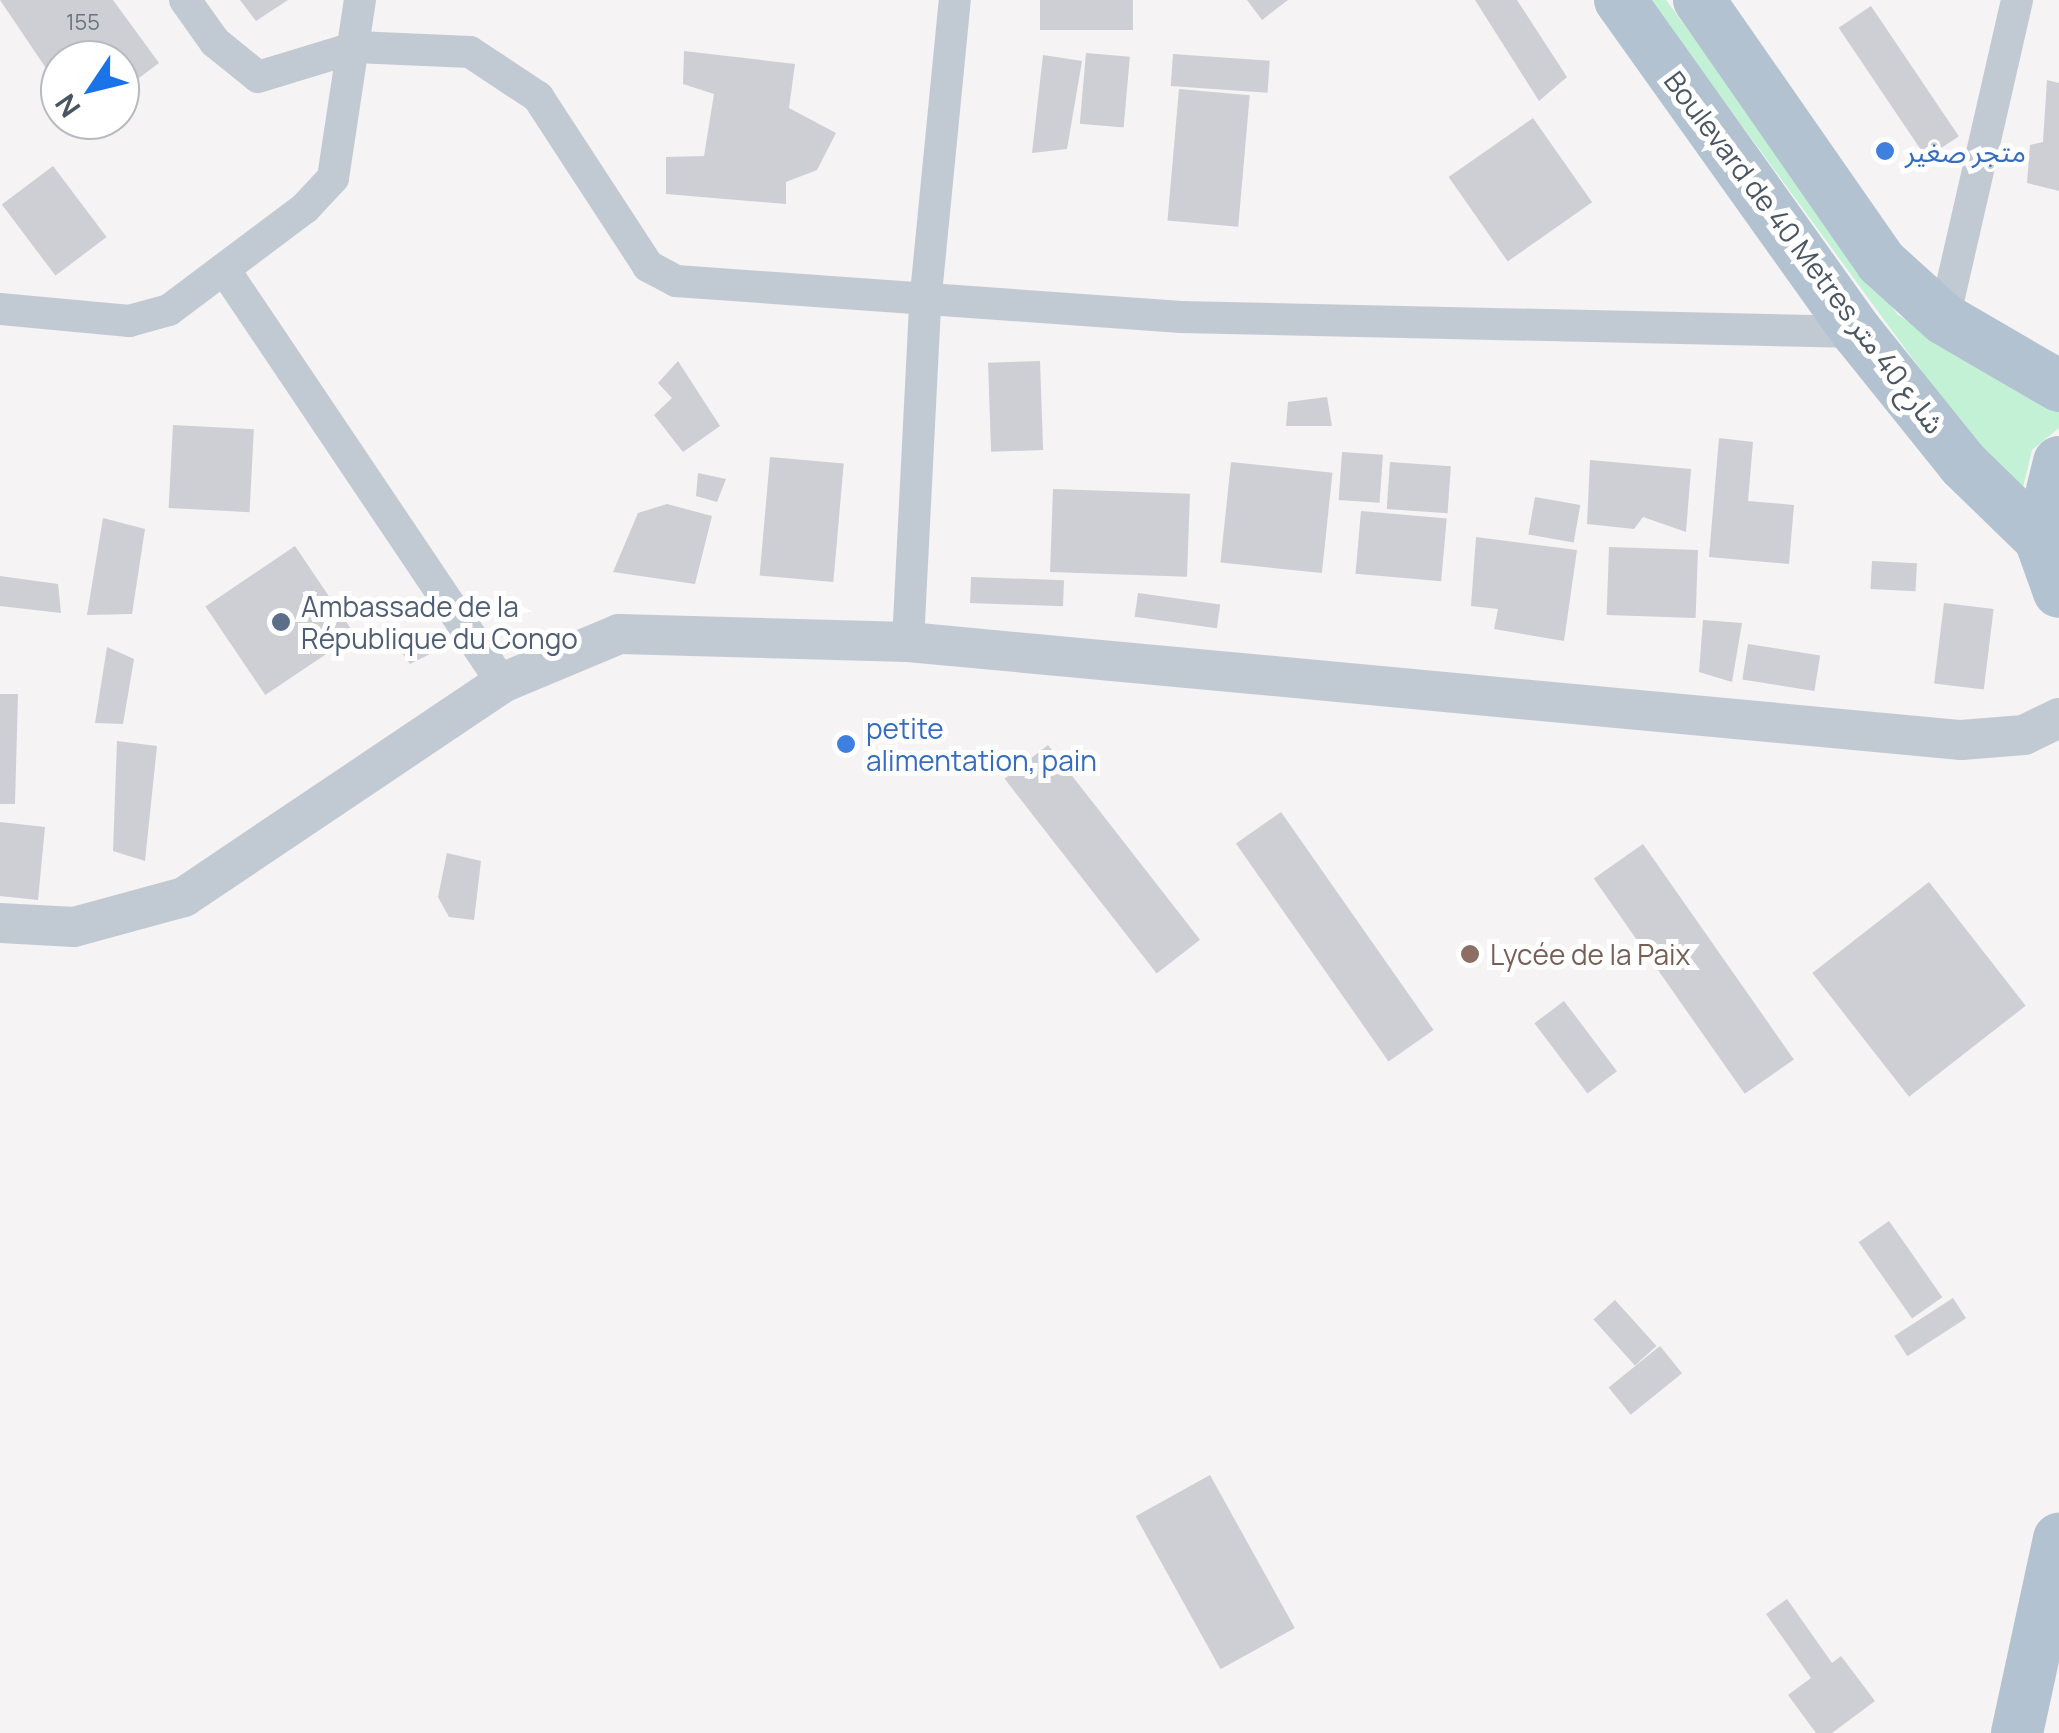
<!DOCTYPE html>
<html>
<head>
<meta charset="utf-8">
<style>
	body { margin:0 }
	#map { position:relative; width:2059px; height:1733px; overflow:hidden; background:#f5f3f3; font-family:Manrope,"Noto Sans Arabic",sans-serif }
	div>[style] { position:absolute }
	.green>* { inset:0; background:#c3f1d5 }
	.building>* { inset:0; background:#cdcfd5; transform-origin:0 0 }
	.minor>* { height:32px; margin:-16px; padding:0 16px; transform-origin:16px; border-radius:16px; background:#c1cad2 }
	.tertiary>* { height:40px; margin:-20px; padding:0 20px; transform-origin:20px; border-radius:20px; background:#c1cad2 }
	.primary>* { height:52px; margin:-26px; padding:0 26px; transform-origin:26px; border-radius:26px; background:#b3c2d1 }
	.dots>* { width:28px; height:28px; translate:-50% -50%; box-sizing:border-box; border:5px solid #fff; border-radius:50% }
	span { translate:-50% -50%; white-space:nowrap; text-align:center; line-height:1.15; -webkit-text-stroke:10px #fff; paint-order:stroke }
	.number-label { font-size:22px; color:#6b747e }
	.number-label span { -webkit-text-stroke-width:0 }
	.shop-label { font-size:28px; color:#366cbe }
	.left { translate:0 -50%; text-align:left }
	.street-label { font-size:28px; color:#4a5661 }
	.service-label { font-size:28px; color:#4e5e75 }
	.education-label { font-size:28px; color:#785e54 }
	.north { position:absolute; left:40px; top:40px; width:100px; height:100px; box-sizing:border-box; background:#fff; border:2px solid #b7bbc0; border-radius:50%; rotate:235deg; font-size:28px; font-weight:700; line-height:40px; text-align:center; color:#4a5661 }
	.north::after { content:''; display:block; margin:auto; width:35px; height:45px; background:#1a73e8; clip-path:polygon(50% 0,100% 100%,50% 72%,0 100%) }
</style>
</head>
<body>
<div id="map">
	<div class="green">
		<i style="clip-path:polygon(1650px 0,1666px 0,1898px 315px,2059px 403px,2059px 428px,2032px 450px,2019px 504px)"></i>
	</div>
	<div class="building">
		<i style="clip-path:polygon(0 0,113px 0,159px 63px,120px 92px,120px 60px,60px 60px,60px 89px)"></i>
		<i style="clip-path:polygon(240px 0,288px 0,256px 21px)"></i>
		<i style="left:1040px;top:0;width:93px;height:30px"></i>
		<i style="clip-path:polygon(1247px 0,1288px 0,1262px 20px)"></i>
		<i style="clip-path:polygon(1475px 0,1517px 0,1567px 77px,1539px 101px)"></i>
		<i style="left:1871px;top:6px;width:157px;height:39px;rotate:56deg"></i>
		<i style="clip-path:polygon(684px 51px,795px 64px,789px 108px,836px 133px,817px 170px,786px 182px,786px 204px,666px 194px,666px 157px,704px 156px,714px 94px,683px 84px)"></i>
		<i style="left:1086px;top:53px;width:44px;height:71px;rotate:5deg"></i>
		<i style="left:1173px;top:54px;width:97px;height:32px;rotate:4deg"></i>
		<i style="clip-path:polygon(1043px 55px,1082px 61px,1067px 149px,1032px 153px)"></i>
		<i style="clip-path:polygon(2047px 80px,2059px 83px,2059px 191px,2027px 183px,2030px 145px,2043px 142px)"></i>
		<i style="left:1179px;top:89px;width:71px;height:132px;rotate:5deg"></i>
		<i style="left:1533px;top:118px;width:103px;height:103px;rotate:55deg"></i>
		<i style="left:53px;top:166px;width:89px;height:64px;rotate:53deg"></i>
		<i style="clip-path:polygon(678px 361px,720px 426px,683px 452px,654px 415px,672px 398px,658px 383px)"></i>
		<i style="left:1040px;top:361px;width:89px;height:52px;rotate:88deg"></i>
		<i style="clip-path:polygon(1327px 397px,1332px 426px,1286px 426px,1288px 402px)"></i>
		<i style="left:173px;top:425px;width:81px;height:83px;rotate:3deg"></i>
		<i style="clip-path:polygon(1719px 438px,1753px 442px,1748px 501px,1794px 505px,1789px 564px,1709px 557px)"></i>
		<i style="left:1342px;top:452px;width:41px;height:48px;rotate:4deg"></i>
		<i style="left:770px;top:457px;width:74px;height:119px;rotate:5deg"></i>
		<i style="clip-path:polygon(1590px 460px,1691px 469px,1686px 532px,1643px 517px,1634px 529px,1587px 524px)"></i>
		<i style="left:1231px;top:462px;width:102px;height:101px;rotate:6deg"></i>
		<i style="left:1390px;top:462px;width:61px;height:47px;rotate:4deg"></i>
		<i style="clip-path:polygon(698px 473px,726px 479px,717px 502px,696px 496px)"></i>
		<i style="left:1053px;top:489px;width:137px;height:83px;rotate:2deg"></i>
		<i style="left:1535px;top:497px;width:46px;height:38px;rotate:10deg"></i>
		<i style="clip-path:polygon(667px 504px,712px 516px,695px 584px,613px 572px,638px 513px)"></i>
		<i style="left:1361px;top:511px;width:86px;height:63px;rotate:5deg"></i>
		<i style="clip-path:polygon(103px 518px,145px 529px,132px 614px,87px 615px)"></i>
		<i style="clip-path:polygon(1476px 537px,1577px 550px,1564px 641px,1494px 629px,1498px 609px,1471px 606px)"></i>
		<i style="left:295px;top:546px;width:107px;height:108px;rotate:56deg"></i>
		<i style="left:1609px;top:547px;width:89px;height:68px;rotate:2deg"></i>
		<i style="left:1872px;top:561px;width:45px;height:28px;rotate:3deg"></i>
		<i style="clip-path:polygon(0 576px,58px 584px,61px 613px,0 606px)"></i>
		<i style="left:971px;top:577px;width:93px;height:26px;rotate:2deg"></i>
		<i style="left:1138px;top:593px;width:83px;height:24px;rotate:8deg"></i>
		<i style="left:1944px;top:603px;width:50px;height:81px;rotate:7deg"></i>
		<i style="clip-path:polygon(1703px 620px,1742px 623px,1732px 682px,1699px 672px)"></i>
		<i style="clip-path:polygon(412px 635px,430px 654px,410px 664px,400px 650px)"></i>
		<i style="left:1748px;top:644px;width:73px;height:36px;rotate:9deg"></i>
		<i style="clip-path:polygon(107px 647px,134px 659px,123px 724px,95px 723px)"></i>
		<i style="clip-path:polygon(0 694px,18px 694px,15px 804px,0 804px)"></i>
		<i style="clip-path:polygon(117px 741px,157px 746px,145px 861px,113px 851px)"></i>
		<i style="left:1048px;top:745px;width:247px;height:55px;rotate:52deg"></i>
		<i style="left:1281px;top:812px;width:266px;height:55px;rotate:55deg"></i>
		<i style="clip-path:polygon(0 822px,45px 827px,38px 900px,0 896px)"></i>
		<i style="left:1643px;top:844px;width:263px;height:60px;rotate:55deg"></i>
		<i style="clip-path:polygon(447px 853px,481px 861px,474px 920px,449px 917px,438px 897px)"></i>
		<i style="left:1929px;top:882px;width:157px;height:148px;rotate:52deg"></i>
		<i style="left:1564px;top:1001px;width:88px;height:37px;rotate:53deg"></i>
		<i style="left:1889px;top:1221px;width:93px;height:37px;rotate:55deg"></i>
		<i style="left:1953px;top:1298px;width:24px;height:70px;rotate:57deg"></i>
		<i style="left:1615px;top:1300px;width:62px;height:29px;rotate:48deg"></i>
		<i style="left:1660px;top:1346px;width:35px;height:66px;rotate:51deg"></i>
		<i style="left:1210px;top:1475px;width:175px;height:85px;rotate:61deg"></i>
		<i style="clip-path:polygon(1787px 1599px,1832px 1663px,1841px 1656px,1875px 1701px,1832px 1733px,1816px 1733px,1788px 1695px,1811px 1678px,1766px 1614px)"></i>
	</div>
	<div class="minor">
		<i style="left:185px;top:0;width:52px;rotate:54.5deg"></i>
		<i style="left:215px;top:42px;width:55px;rotate:39.1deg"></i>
		<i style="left:258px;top:77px;width:102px;rotate:-17deg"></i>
		<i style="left:356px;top:47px;width:114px;rotate:2.5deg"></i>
		<i style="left:470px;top:52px;width:82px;rotate:33.5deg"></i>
		<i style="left:538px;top:97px;width:202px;rotate:56.9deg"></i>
		<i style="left:648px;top:266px;width:32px;rotate:28deg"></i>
		<i style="left:676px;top:281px;width:506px;rotate:4.08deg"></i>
		<i style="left:1181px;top:317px;width:676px;rotate:1.27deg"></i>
		<i style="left:224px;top:269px;width:499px;rotate:56.1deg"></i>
		<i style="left:0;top:309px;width:130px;rotate:5.3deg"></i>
		<i style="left:129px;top:321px;width:41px;rotate:-15.4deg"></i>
		<i style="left:169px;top:310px;width:170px;rotate:-36.9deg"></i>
		<i style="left:305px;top:208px;width:41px;rotate:-47deg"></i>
		<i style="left:333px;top:178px;width:180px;rotate:-81.4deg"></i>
		<i style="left:1944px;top:319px;width:327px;rotate:-77.1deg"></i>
		<i style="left:908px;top:642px;width:338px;rotate:-87.1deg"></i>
		<i style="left:925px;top:304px;width:305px;rotate:-84.4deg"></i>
	</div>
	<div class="tertiary">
		<i style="left:0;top:923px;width:74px;rotate:3.1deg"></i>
		<i style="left:74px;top:927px;width:114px;rotate:-15.3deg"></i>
		<i style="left:184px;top:897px;width:383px;rotate:-33.9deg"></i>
		<i style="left:502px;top:683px;width:127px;rotate:-22.7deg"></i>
		<i style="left:619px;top:634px;width:289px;rotate:1.6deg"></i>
		<i style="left:908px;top:642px;width:1058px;rotate:5.32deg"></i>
		<i style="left:1961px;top:740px;width:63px;rotate:-4.5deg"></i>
		<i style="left:2024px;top:735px;width:39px;rotate:-26deg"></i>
	</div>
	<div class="primary">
		<i style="left:1620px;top:0;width:408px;rotate:54.5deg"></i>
		<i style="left:1857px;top:332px;width:169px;rotate:51.2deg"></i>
		<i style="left:1963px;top:464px;width:107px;rotate:44.2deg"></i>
		<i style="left:1699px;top:0;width:319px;rotate:55.2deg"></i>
		<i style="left:1881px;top:262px;width:85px;rotate:42.1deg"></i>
		<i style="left:1944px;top:319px;width:133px;rotate:30.2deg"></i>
		<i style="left:2059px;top:462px;width:79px;rotate:103.9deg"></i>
		<i style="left:2040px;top:539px;width:56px;rotate:70.3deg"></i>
		<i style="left:2017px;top:1733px;width:199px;rotate:-77.8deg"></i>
	</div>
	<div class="dots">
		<i style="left:1885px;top:151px;background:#3f7fe0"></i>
		<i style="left:281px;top:622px;background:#5c6f8a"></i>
		<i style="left:846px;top:744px;background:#3f7fe0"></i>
		<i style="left:1470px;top:954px;background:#8d6e63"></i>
	</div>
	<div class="number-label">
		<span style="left:83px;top:23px">155</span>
	</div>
	<div class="shop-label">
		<span class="left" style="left:1905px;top:151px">متجر صغير</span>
		<span class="left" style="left:866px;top:744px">petite<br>alimentation, pain</span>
	</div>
	<div class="street-label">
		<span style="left:1805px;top:252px;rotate:53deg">Boulevard de 40 Metres شارع 40 متر</span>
	</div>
	<div class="service-label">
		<span class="left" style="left:301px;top:622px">Ambassade de la<br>République du Congo</span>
	</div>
	<div class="education-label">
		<span class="left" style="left:1490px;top:954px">Lycée de la Paix</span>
	</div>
	<div class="north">N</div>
</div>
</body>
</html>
